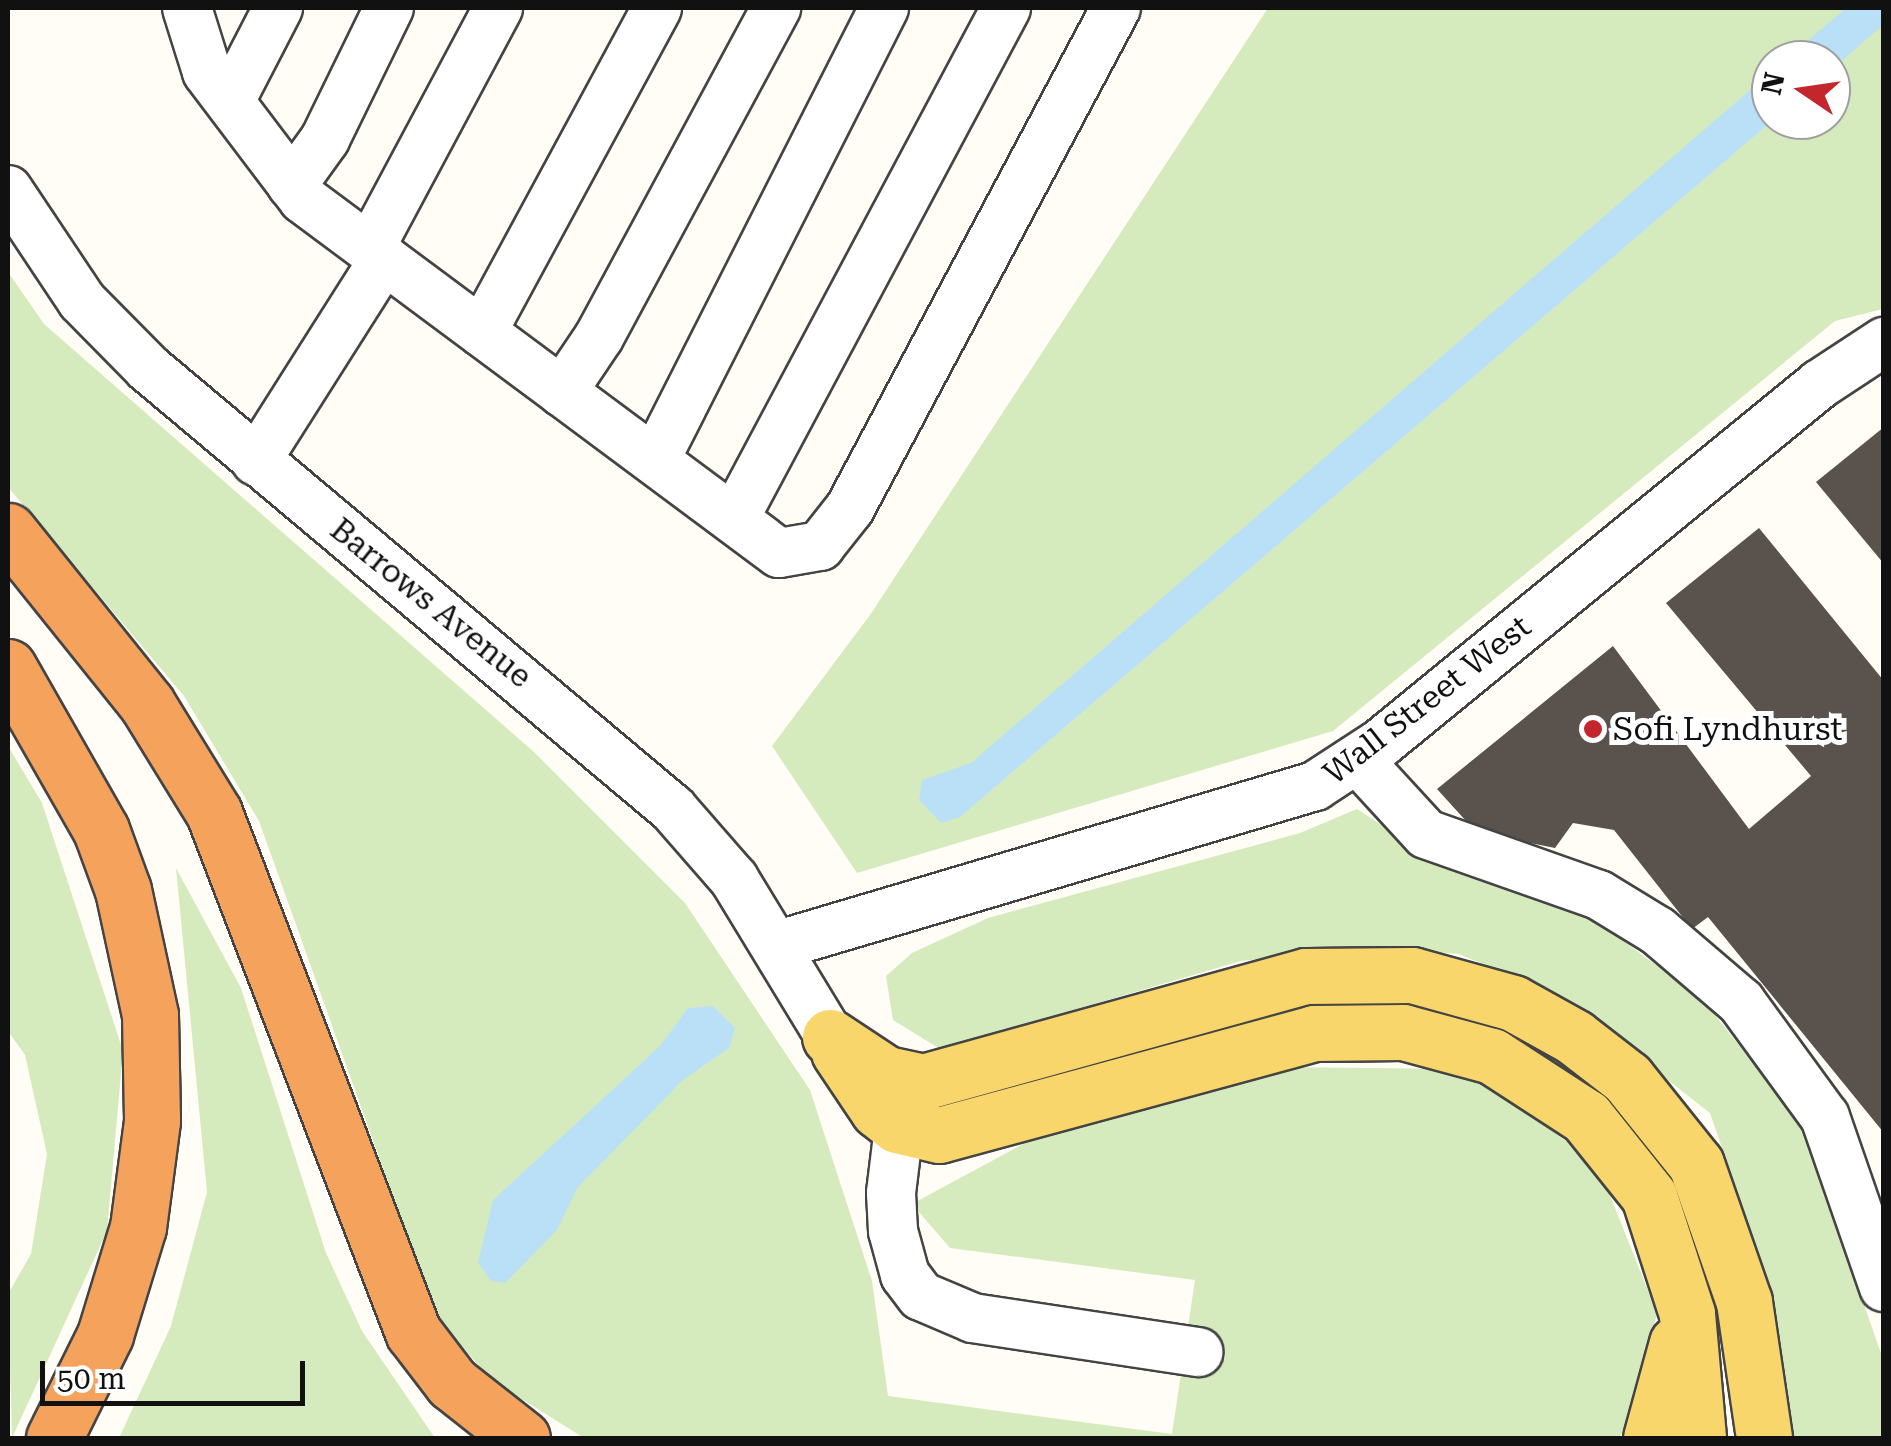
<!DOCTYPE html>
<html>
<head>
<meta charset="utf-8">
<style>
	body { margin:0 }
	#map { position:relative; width:1891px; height:1446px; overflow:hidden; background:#fffdf5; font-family:"Roboto Serif",serif }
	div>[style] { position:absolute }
	.green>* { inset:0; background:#d5ebbd }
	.water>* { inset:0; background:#b9e0f7 }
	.building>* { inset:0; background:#5a524d }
	.roads { filter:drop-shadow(2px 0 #444) drop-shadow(-2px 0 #444) drop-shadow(0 2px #444) drop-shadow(0 -2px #444) }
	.minor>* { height:48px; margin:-24px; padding:0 24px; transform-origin:24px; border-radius:24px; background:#fff }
	.major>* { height:55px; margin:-27.5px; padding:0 27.5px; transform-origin:27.5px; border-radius:27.5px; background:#f9d66b }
	.highway>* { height:55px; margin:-27.5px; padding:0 27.5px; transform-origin:27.5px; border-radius:27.5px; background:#f5a25d }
	.dots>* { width:28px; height:28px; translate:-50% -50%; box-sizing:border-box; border:5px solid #fff; border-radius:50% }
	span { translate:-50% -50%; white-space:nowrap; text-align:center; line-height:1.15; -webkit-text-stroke:10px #fff; paint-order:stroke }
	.street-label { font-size:32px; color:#111 }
	.poi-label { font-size:32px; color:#111 }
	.left { translate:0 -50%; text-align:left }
	.frame { position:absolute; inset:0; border:10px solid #111; pointer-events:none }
	.north { position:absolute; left:1751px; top:40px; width:100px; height:100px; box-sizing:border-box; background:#fff; border:2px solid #a0a0a0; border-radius:50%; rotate:283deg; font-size:28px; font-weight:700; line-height:40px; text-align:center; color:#111 }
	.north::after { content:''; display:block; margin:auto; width:35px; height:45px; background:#c4262e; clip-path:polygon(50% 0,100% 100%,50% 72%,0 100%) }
	.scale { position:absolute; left:40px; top:1361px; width:265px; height:45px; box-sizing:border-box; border:5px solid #111; border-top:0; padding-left:12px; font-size:30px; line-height:35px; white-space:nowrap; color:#111; -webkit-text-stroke:8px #fff; paint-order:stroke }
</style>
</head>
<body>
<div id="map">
	<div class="green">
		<i style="clip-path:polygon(evenodd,1268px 8px,1883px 8px,1883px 309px,1835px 321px,1333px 731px,857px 873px,772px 746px,870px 615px,1268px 8px,1771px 60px,1831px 60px,1831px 120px,1771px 120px,1771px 60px)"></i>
		<i style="clip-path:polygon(8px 272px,44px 324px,534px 752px,685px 903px,810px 1090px,872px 1281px,888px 1396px,1172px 1434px,1195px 1280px,950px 1248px,912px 1204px,1034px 1138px,1277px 1067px,1465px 1069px,1597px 1163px,1657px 1313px,1633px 1415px,1619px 1438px,584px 1438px,490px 1379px,435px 1314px,259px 821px,184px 696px,8px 487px)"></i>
		<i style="clip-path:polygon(8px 746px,42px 803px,123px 1051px,107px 1231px,12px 1438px,8px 1294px,31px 1254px,47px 1154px,25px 1055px,8px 1031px)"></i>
		<i style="clip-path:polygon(1357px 809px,1431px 857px,1520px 885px,1610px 931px,1703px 1000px,1800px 1122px,1883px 1359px,1883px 1438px,1790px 1438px,1760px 1258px,1710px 1113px,1562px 997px,1459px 954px,1380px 947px,1241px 961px,940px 1049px,893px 1020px,886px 976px,912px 953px,988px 918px,1300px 833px)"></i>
		<i style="clip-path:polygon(176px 868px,241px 988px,326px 1253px,362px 1331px,435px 1438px,119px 1438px,171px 1326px,207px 1192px)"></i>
	</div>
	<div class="water">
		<i style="clip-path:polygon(1846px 8px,1883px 8px,1883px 25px,1831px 70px,1831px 60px,1785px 60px)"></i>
		<i style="clip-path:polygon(1771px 72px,1773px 120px,960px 817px,941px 823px,919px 800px,922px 780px,971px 763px)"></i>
		<i style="clip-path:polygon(713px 1006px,735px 1028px,729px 1048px,683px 1080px,578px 1187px,557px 1230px,505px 1283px,491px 1281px,478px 1263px,493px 1200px,660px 1046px,688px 1008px)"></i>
	</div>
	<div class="building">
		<i style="clip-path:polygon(1884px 427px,1884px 564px,1816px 482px)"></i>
		<i style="clip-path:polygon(1759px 528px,1884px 681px,1884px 1133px,1708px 917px,1692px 929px,1614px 830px,1573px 823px,1555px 848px,1476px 832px,1437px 789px,1613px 646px,1749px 829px,1811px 776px,1666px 603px)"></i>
	</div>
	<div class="roads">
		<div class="minor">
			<i style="left:187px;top:8px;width:67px;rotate:72.6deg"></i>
			<i style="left:207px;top:72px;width:159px;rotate:52.9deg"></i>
			<i style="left:303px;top:199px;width:593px;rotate:36.64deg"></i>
			<i style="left:779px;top:553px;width:42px;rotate:-9.7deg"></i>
			<i style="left:820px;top:546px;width:48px;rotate:-51.7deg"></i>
			<i style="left:850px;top:508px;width:566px;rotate:-61.99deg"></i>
			<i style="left:230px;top:101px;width:105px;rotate:-62.7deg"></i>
			<i style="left:292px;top:185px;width:57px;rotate:-54.3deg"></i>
			<i style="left:325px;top:139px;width:146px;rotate:-64deg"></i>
			<i style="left:8px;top:190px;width:133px;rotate:56.3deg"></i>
			<i style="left:82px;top:301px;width:94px;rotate:45.4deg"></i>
			<i style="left:148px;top:368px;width:686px;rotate:40.03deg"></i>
			<i style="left:673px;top:809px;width:93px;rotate:48.9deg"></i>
			<i style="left:734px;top:879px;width:185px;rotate:58.7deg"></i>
			<i style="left:370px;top:248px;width:272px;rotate:-61.9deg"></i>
			<i style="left:482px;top:332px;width:368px;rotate:-61.6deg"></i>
			<i style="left:562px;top:392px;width:66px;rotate:-56.1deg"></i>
			<i style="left:599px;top:337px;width:374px;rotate:-61.7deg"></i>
			<i style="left:655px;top:460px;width:507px;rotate:-63.13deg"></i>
			<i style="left:256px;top:461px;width:239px;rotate:-57.6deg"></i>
			<i style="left:734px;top:519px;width:579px;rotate:-61.97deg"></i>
			<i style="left:1358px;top:760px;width:100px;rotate:47.4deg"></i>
			<i style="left:1426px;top:834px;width:183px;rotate:19.4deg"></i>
			<i style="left:1599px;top:895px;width:69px;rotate:31.4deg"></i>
			<i style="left:1658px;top:931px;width:109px;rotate:40.5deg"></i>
			<i style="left:1741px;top:1002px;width:142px;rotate:53.9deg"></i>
			<i style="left:1825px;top:1117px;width:180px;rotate:70.9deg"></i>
			<i style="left:779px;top:945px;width:559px;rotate:-16.52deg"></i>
			<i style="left:1315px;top:786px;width:79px;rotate:-33.1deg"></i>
			<i style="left:1381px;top:743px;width:567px;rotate:-39.28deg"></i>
			<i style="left:1820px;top:384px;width:77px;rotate:-33.3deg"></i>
			<i style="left:904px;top:1087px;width:107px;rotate:97deg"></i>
			<i style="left:891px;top:1193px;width:38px;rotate:87deg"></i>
			<i style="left:893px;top:1231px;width:46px;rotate:74.7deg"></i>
			<i style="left:905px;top:1275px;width:26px;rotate:53deg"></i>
			<i style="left:921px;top:1296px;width:56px;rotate:22.9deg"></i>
			<i style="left:973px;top:1318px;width:228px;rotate:8.6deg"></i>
		</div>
		<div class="major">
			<i style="left:830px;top:1037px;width:67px;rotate:33.5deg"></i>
			<i style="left:886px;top:1074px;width:38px;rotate:12deg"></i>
			<i style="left:923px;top:1082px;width:397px;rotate:-15.5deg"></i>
			<i style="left:1306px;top:976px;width:106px;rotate:-0.5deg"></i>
			<i style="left:1412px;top:975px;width:105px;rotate:15.5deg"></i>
			<i style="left:1513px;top:1003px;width:70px;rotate:29.1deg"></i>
			<i style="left:1574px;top:1037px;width:67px;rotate:37.7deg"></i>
			<i style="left:1627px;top:1078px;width:110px;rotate:51.3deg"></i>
			<i style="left:1696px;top:1164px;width:146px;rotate:70.8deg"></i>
			<i style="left:1744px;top:1302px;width:137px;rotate:81.6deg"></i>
			<i style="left:839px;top:1052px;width:70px;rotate:56.1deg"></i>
			<i style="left:878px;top:1110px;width:24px;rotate:38deg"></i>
			<i style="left:897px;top:1125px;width:43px;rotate:13.4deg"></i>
			<i style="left:939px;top:1135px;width:389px;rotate:-15.2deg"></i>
			<i style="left:1314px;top:1033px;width:89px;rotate:-0.6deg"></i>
			<i style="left:1403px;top:1032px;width:92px;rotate:15.1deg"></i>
			<i style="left:1492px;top:1056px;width:112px;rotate:33deg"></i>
			<i style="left:1586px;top:1117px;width:101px;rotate:51.4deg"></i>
			<i style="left:1649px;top:1196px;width:124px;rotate:72.1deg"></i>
			<i style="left:1687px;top:1314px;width:124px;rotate:84.9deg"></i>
			<i style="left:1651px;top:1438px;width:98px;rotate:-74.7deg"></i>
		</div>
		<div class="highway">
			<i style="left:8px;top:531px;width:222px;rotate:51.2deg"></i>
			<i style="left:147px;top:704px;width:128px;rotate:58.4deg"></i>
			<i style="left:214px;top:813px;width:556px;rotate:69.02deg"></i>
			<i style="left:413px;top:1332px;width:64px;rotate:52.6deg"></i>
			<i style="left:452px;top:1383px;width:89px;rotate:38.2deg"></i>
			<i style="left:8px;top:667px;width:188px;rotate:60.3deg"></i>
			<i style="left:101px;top:830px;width:64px;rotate:69.9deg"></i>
			<i style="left:123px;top:890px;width:128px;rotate:77.8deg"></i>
			<i style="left:150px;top:1015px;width:106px;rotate:88.9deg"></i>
			<i style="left:152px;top:1121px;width:107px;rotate:97.5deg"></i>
			<i style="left:138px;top:1227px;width:113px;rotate:107deg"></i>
			<i style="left:105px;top:1335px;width:115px;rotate:116.3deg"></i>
		</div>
	</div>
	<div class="dots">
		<i style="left:1593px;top:729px;background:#c4262e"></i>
	</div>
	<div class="street-label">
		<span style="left:431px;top:603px;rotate:39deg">Barrows Avenue</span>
		<span style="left:1427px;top:700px;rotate:-38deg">Wall Street West</span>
	</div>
	<div class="poi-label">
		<span class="left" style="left:1613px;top:729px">Sofi Lyndhurst</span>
	</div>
	<div class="frame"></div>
	<div class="north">N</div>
	<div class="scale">50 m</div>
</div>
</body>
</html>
